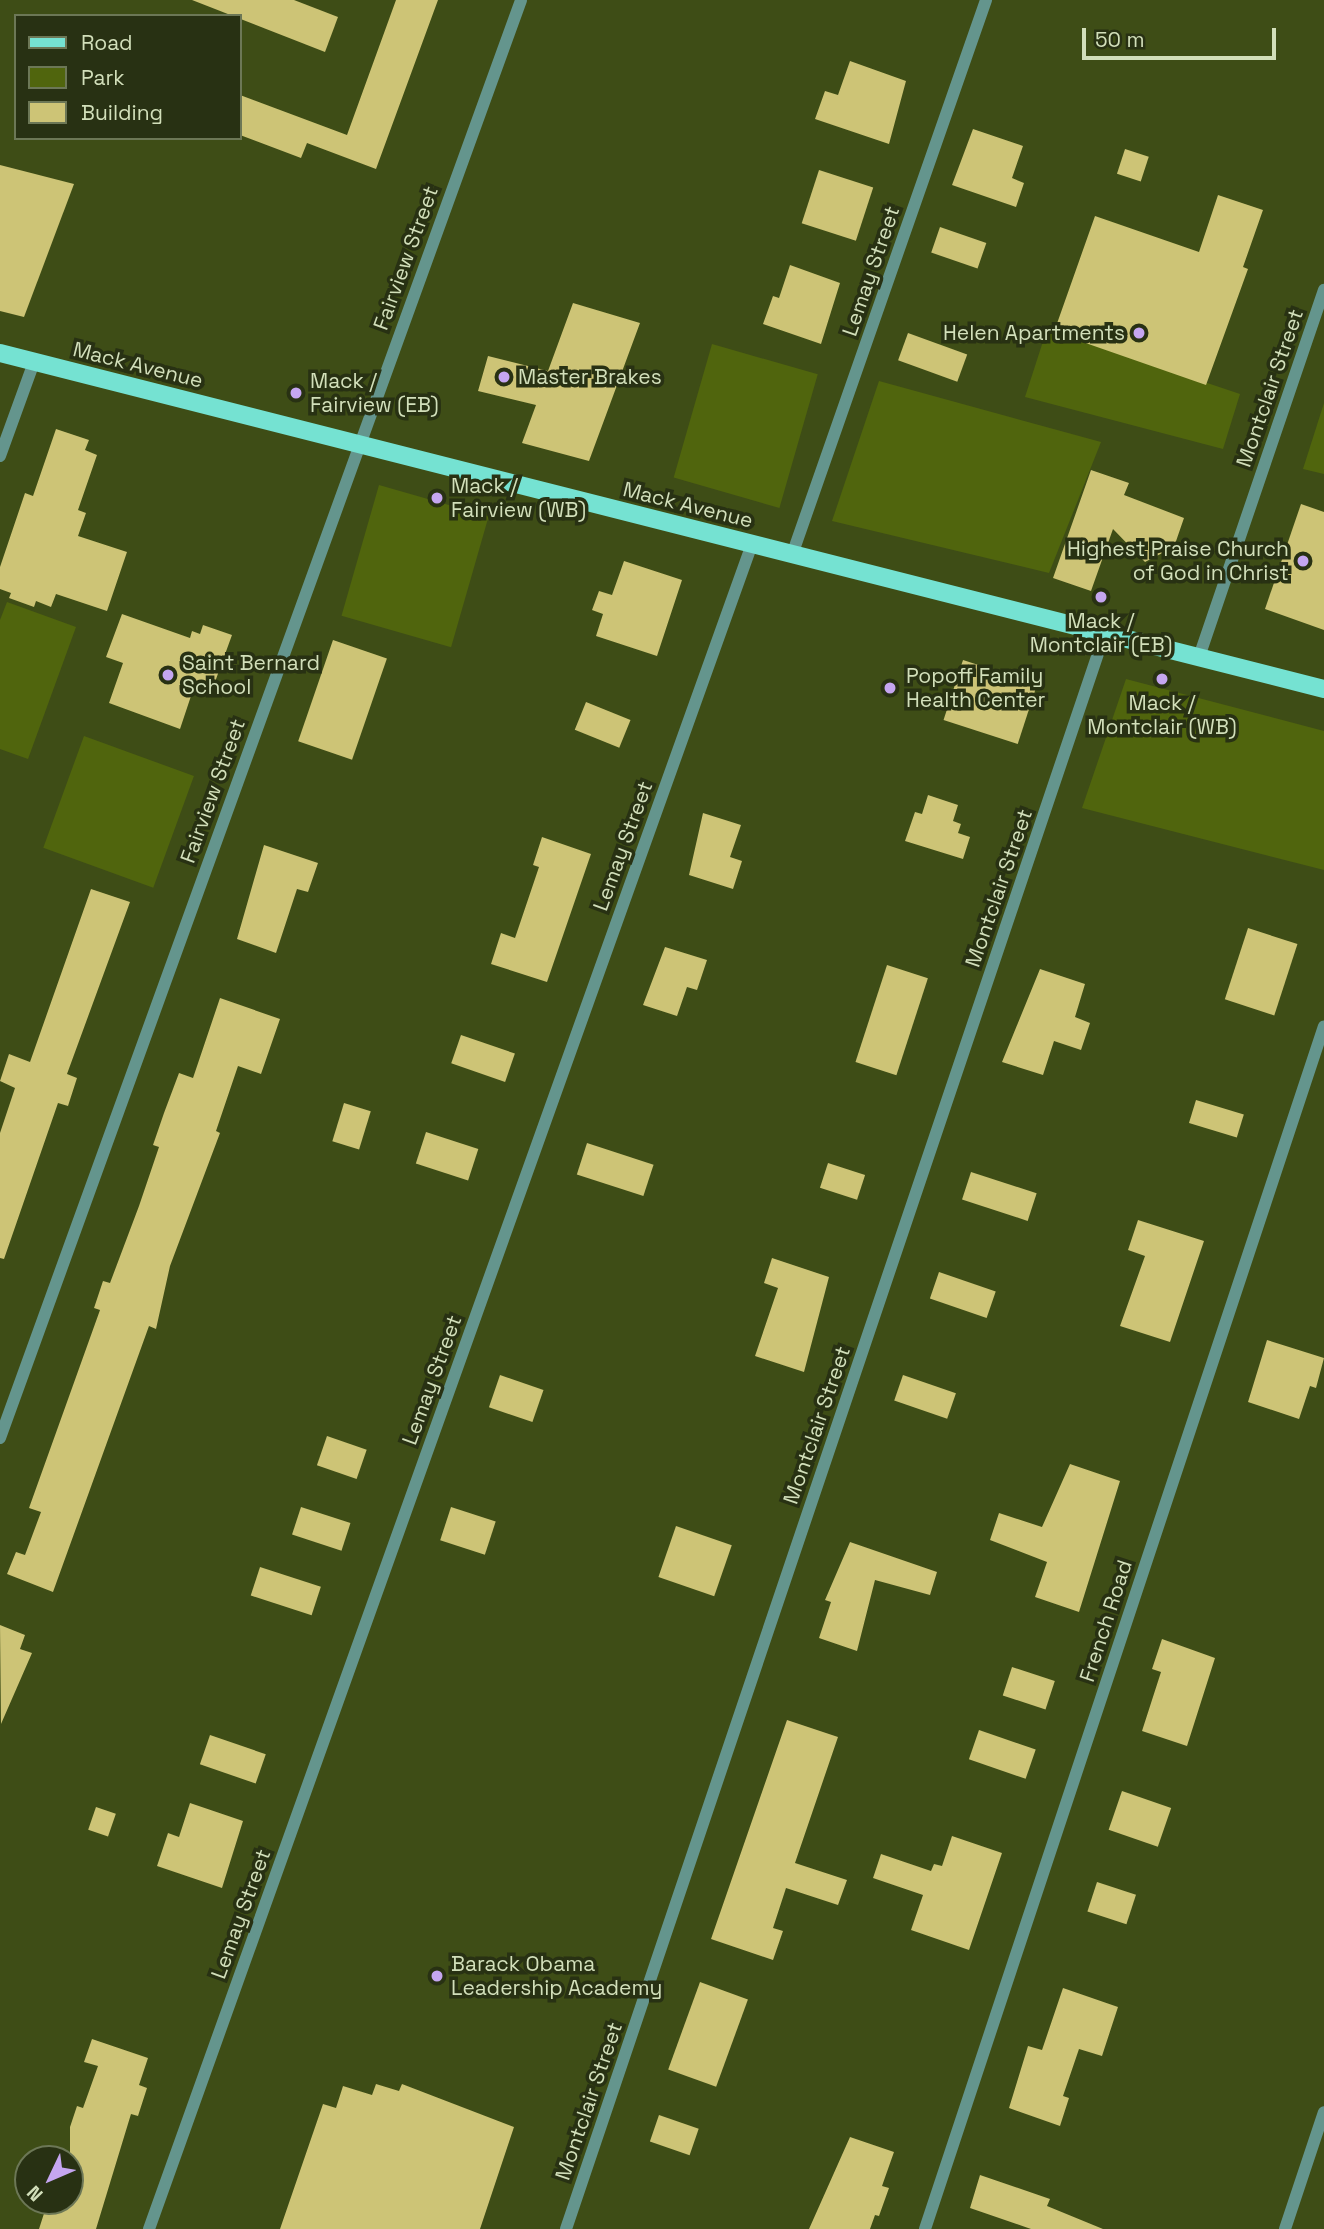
<!DOCTYPE html>
<html>
<head>
<meta charset="utf-8">
<style>
	body { margin:0 }
	#map { position:relative; width:1324px; height:2229px; overflow:hidden; background:#3e4d16; font-family:"Space Grotesk",sans-serif }
	div>[style] { position:absolute }
	.green>* { inset:0; background:#50650d; transform-origin:0 0 }
	.building>* { inset:0; background:#cdc476; transform-origin:0 0 }
	.minor>* { height:12px; margin:-6px; padding:0 6px; transform-origin:6px; border-radius:6px; background:#64958d }
	.major>* { height:18px; margin:-9px; padding:0 9px; transform-origin:9px; border-radius:9px; background:#75e2d2 }
	.dots>* { width:19px; height:19px; translate:-50% -50%; box-sizing:border-box; border:4px solid #283113; border-radius:50% }
	span { translate:-50% -50%; white-space:nowrap; text-align:center; line-height:1.15; -webkit-text-stroke:7px #283113; paint-order:stroke }
	.street-label { font-size:21px; color:#d2dfba }
	.poi-label { font-size:21px; color:#d2dfba }
	.right { translate:-100% -50%; text-align:right }
	.left { translate:0 -50%; text-align:left }
	.legend { position:absolute; left:14px; top:14px; width:228px; height:126px; box-sizing:border-box; background:#283113; border:2px solid #6c7756; margin:0; padding:9px 12px; list-style:none; font-size:21px; color:#d2dfba }
	.legend li { display:flex; align-items:center; gap:14px; height:35px }
	.legend b { width:35px; border:2px solid #6c7756 }
	.north { position:absolute; left:14px; top:2145px; width:70px; height:70px; box-sizing:border-box; background:#283113; border:2px solid #6c7756; border-radius:50%; rotate:226deg; font-size:19px; font-weight:700; line-height:28px; text-align:center; color:#d2dfba }
	.north::after { content:''; display:block; margin:auto; width:24px; height:32px; background:#c5a6f0; clip-path:polygon(50% 0,100% 100%,50% 72%,0 100%) }
	.scale { position:absolute; left:1082px; top:28px; width:194px; height:32px; box-sizing:border-box; border:4px solid #d2dfba; border-top:0; padding-left:9px; font-size:21px; line-height:24px; white-space:nowrap; color:#d2dfba; -webkit-text-stroke:5px #283113; paint-order:stroke }
</style>
</head>
<body>
<div id="map">
	<div class="green">
		<i style="clip-path:polygon(1047px 329px,1240px 394px,1223px 449px,1025px 397px)"></i>
		<i style="left:712px;top:344px;width:110px;height:139px;rotate:16deg"></i>
		<i style="clip-path:polygon(879px 381px,1101px 442px,1049px 573px,832px 521px)"></i>
		<i style="clip-path:polygon(1324px 403px,1324px 474px,1303px 469px)"></i>
		<i style="left:379px;top:485px;width:114px;height:136px;rotate:16deg"></i>
		<i style="clip-path:polygon(7px 602px,76px 627px,28px 759px,0 749px,0 620px)"></i>
		<i style="clip-path:polygon(1126px 679px,1324px 731px,1324px 870px,1082px 808px)"></i>
		<i style="left:84px;top:736px;width:117px;height:119px;rotate:20deg"></i>
	</div>
	<div class="building">
		<i style="clip-path:polygon(192px 0,294px 0,338px 17px,325px 52px)"></i>
		<i style="clip-path:polygon(396px 0,438px 0,376px 169px,307px 143px,301px 158px,240px 135px,240px 95px,347px 135px)"></i>
		<i style="clip-path:polygon(850px 61px,906px 81px,889px 144px,815px 119px,825px 91px,838px 95px)"></i>
		<i style="clip-path:polygon(973px 129px,1023px 146px,1012px 178px,1024px 183px,1016px 207px,952px 185px)"></i>
		<i style="left:1125px;top:149px;width:25px;height:26px;rotate:18deg"></i>
		<i style="clip-path:polygon(0 165px,74px 184px,24px 317px,0 311px)"></i>
		<i style="left:819px;top:170px;width:57px;height:56px;rotate:18deg"></i>
		<i style="clip-path:polygon(1218px 195px,1263px 210px,1243px 267px,1248px 269px,1206px 385px,1054px 332px,1095px 216px,1199px 252px)"></i>
		<i style="left:940px;top:227px;width:49px;height:27px;rotate:19deg"></i>
		<i style="clip-path:polygon(790px 265px,840px 283px,821px 344px,763px 324px,773px 296px,779px 298px)"></i>
		<i style="clip-path:polygon(573px 303px,640px 323px,589px 461px,522px 443px,536px 405px,478px 391px,488px 356px,548px 371px)"></i>
		<i style="left:908px;top:333px;width:63px;height:29px;rotate:20deg"></i>
		<i style="clip-path:polygon(56px 429px,89px 440px,85px 450px,97px 455px,78px 510px,86px 513px,78px 536px,127px 552px,107px 611px,56px 594px,51px 607px,36px 601px,34px 607px,9px 598px,11px 593px,0 589px,0 567px,25px 493px,33px 496px)"></i>
		<i style="clip-path:polygon(1091px 470px,1129px 483px,1124px 495px,1184px 518px,1174px 547px,1145px 562px,1113px 529px,1091px 591px,1053px 578px)"></i>
		<i style="clip-path:polygon(1301px 504px,1324px 512px,1324px 630px,1265px 609px)"></i>
		<i style="clip-path:polygon(624px 561px,682px 580px,657px 656px,596px 636px,603px 614px,592px 610px,599px 591px,612px 595px)"></i>
		<i style="clip-path:polygon(122px 614px,190px 638px,192px 631px,200px 634px,203px 625px,232px 635px,211px 693px,194px 687px,180px 729px,109px 703px,123px 663px,106px 657px)"></i>
		<i style="left:333px;top:640px;width:57px;height:107px;rotate:19deg"></i>
		<i style="left:963px;top:660px;width:78px;height:63px;rotate:18deg"></i>
		<i style="left:586px;top:702px;width:48px;height:30px;rotate:22deg"></i>
		<i style="clip-path:polygon(928px 795px,958px 805px,953px 821px,961px 824px,958px 833px,970px 837px,963px 859px,905px 841px,915px 812px,922px 814px)"></i>
		<i style="clip-path:polygon(703px 813px,741px 825px,730px 857px,742px 861px,733px 889px,689px 875px)"></i>
		<i style="clip-path:polygon(542px 837px,591px 854px,547px 982px,491px 964px,501px 933px,515px 938px,539px 867px,533px 865px)"></i>
		<i style="clip-path:polygon(264px 845px,318px 863px,308px 892px,297px 889px,276px 953px,237px 939px)"></i>
		<i style="clip-path:polygon(91px 889px,130px 902px,67px 1074px,77px 1078px,68px 1106px,58px 1103px,4px 1259px,0 1258px,0 1133px,15px 1088px,0 1081px,9px 1054px,30px 1062px)"></i>
		<i style="left:1248px;top:928px;width:52px;height:75px;rotate:18deg"></i>
		<i style="clip-path:polygon(665px 947px,707px 960px,697px 990px,687px 987px,677px 1016px,643px 1005px)"></i>
		<i style="left:887px;top:965px;width:43px;height:102px;rotate:18deg"></i>
		<i style="clip-path:polygon(1040px 969px,1085px 984px,1075px 1017px,1090px 1023px,1081px 1050px,1054px 1041px,1043px 1075px,1002px 1062px)"></i>
		<i style="clip-path:polygon(220px 998px,280px 1019px,261px 1074px,238px 1066px,216px 1131px,220px 1133px,170px 1266px,156px 1329px,149px 1326px,53px 1592px,7px 1574px,16px 1552px,25px 1555px,41px 1512px,29px 1508px,100px 1310px,94px 1308px,103px 1281px,110px 1283px,139px 1206px,159px 1147px,153px 1145px,164px 1113px,179px 1073px,193px 1078px)"></i>
		<i style="left:461px;top:1035px;width:57px;height:30px;rotate:19deg"></i>
		<i style="left:1196px;top:1100px;width:50px;height:24px;rotate:17deg"></i>
		<i style="left:344px;top:1103px;width:28px;height:40px;rotate:17deg"></i>
		<i style="left:426px;top:1132px;width:55px;height:33px;rotate:18deg"></i>
		<i style="left:587px;top:1143px;width:70px;height:33px;rotate:18deg"></i>
		<i style="left:828px;top:1163px;width:39px;height:26px;rotate:18deg"></i>
		<i style="left:971px;top:1172px;width:69px;height:29px;rotate:18deg"></i>
		<i style="clip-path:polygon(1138px 1220px,1204px 1241px,1170px 1342px,1120px 1326px,1145px 1256px,1128px 1250px)"></i>
		<i style="clip-path:polygon(772px 1258px,829px 1277px,804px 1372px,755px 1356px,778px 1288px,764px 1283px)"></i>
		<i style="left:939px;top:1272px;width:60px;height:28px;rotate:19deg"></i>
		<i style="clip-path:polygon(1267px 1340px,1324px 1358px,1316px 1388px,1310px 1386px,1299px 1419px,1248px 1402px)"></i>
		<i style="left:500px;top:1375px;width:46px;height:34px;rotate:19deg"></i>
		<i style="left:903px;top:1375px;width:56px;height:27px;rotate:19deg"></i>
		<i style="left:327px;top:1436px;width:42px;height:31px;rotate:19deg"></i>
		<i style="clip-path:polygon(1070px 1464px,1120px 1481px,1079px 1612px,1035px 1597px,1047px 1562px,990px 1540px,999px 1513px,1042px 1527px)"></i>
		<i style="left:301px;top:1507px;width:52px;height:29px;rotate:18deg"></i>
		<i style="left:451px;top:1507px;width:47px;height:35px;rotate:18deg"></i>
		<i style="left:676px;top:1526px;width:59px;height:54px;rotate:19deg"></i>
		<i style="clip-path:polygon(850px 1542px,937px 1572px,930px 1595px,875px 1580px,857px 1651px,819px 1638px,831px 1602px,825px 1600px)"></i>
		<i style="left:260px;top:1567px;width:64px;height:30px;rotate:18deg"></i>
		<i style="clip-path:polygon(0 1625px,25px 1635px,20px 1649px,32px 1653px,1px 1724px)"></i>
		<i style="clip-path:polygon(1162px 1639px,1215px 1658px,1187px 1746px,1142px 1731px,1161px 1672px,1152px 1669px)"></i>
		<i style="left:1012px;top:1667px;width:45px;height:30px;rotate:18deg"></i>
		<i style="clip-path:polygon(787px 1720px,838px 1737px,795px 1863px,847px 1880px,838px 1905px,786px 1888px,773px 1928px,783px 1931px,773px 1960px,711px 1939px)"></i>
		<i style="left:979px;top:1730px;width:60px;height:31px;rotate:19deg"></i>
		<i style="left:210px;top:1735px;width:59px;height:31px;rotate:19deg"></i>
		<i style="left:1122px;top:1791px;width:52px;height:41px;rotate:19deg"></i>
		<i style="clip-path:polygon(190px 1803px,243px 1821px,222px 1888px,157px 1866px,168px 1833px,179px 1837px)"></i>
		<i style="left:96px;top:1807px;width:21px;height:24px;rotate:19deg"></i>
		<i style="clip-path:polygon(952px 1836px,1002px 1853px,969px 1950px,911px 1930px,923px 1895px,873px 1878px,881px 1854px,931px 1871px,934px 1864px,942px 1866px)"></i>
		<i style="left:1097px;top:1882px;width:41px;height:31px;rotate:18deg"></i>
		<i style="left:700px;top:1982px;width:51px;height:93px;rotate:20deg"></i>
		<i style="clip-path:polygon(1063px 1988px,1118px 2007px,1102px 2056px,1079px 2049px,1063px 2096px,1069px 2098px,1060px 2126px,1009px 2108px,1028px 2046px,1042px 2050px)"></i>
		<i style="clip-path:polygon(92px 2039px,148px 2058px,139px 2085px,147px 2088px,138px 2116px,131px 2114px,96px 2229px,39px 2229px,48px 2201px,70px 2201px,70px 2127px,77px 2106px,83px 2108px,98px 2066px,84px 2062px)"></i>
		<i style="clip-path:polygon(376px 2084px,399px 2091px,402px 2084px,514px 2127px,480px 2229px,280px 2229px,323px 2104px,336px 2108px,343px 2086px,372px 2095px)"></i>
		<i style="left:659px;top:2115px;width:42px;height:28px;rotate:19deg"></i>
		<i style="clip-path:polygon(850px 2137px,894px 2152px,882px 2186px,889px 2188px,879px 2216px,875px 2215px,870px 2229px,809px 2229px)"></i>
		<i style="clip-path:polygon(980px 2175px,1050px 2199px,1047px 2206px,1103px 2229px,1031px 2229px,970px 2208px)"></i>
	</div>
	<div class="minor">
		<i style="left:0;top:456px;width:100px;rotate:-70.1deg"></i>
		<i style="left:792px;top:555px;width:588px;rotate:-70.73deg"></i>
		<i style="left:1199px;top:657px;width:388px;rotate:-71.2deg"></i>
		<i style="left:0;top:1438px;width:1529px;rotate:-70.08deg"></i>
		<i style="left:149px;top:2229px;width:1790px;rotate:-70.31deg"></i>
		<i style="left:566px;top:2229px;width:1685px;rotate:-71.34deg"></i>
		<i style="left:925px;top:2229px;width:1267px;rotate:-71.65deg"></i>
		<i style="left:1285px;top:2229px;width:123px;rotate:-71.6deg"></i>
	</div>
	<div class="major">
		<i style="left:0;top:353px;width:1366px;rotate:14.24deg"></i>
	</div>
	<div class="dots">
		<i style="left:1139px;top:333px;background:#c5a6f0"></i>
		<i style="left:504px;top:377px;background:#c5a6f0"></i>
		<i style="left:296px;top:393px;background:#c5a6f0"></i>
		<i style="left:437px;top:498px;background:#c5a6f0"></i>
		<i style="left:1303px;top:561px;background:#c5a6f0"></i>
		<i style="left:1101px;top:597px;background:#c5a6f0"></i>
		<i style="left:168px;top:675px;background:#c5a6f0"></i>
		<i style="left:1162px;top:679px;background:#c5a6f0"></i>
		<i style="left:890px;top:688px;background:#c5a6f0"></i>
		<i style="left:437px;top:1976px;background:#c5a6f0"></i>
	</div>
	<div class="street-label">
		<span style="left:406px;top:258px;rotate:-70deg">Fairview Street</span>
		<span style="left:871px;top:271px;rotate:-71deg">Lemay Street</span>
		<span style="left:138px;top:365px;rotate:14deg">Mack Avenue</span>
		<span style="left:1270px;top:388px;rotate:-71deg">Montclair Street</span>
		<span style="left:688px;top:505px;rotate:14deg">Mack Avenue</span>
		<span style="left:213px;top:791px;rotate:-70deg">Fairview Street</span>
		<span style="left:623px;top:846px;rotate:-70deg">Lemay Street</span>
		<span style="left:999px;top:888px;rotate:-71deg">Montclair Street</span>
		<span style="left:432px;top:1380px;rotate:-70deg">Lemay Street</span>
		<span style="left:817px;top:1425px;rotate:-71deg">Montclair Street</span>
		<span style="left:1106px;top:1621px;rotate:-72deg">French Road</span>
		<span style="left:241px;top:1914px;rotate:-70deg">Lemay Street</span>
		<span style="left:589px;top:2101px;rotate:-71deg">Montclair Street</span>
	</div>
	<div class="poi-label">
		<span class="right" style="left:1125px;top:333px">Helen Apartments</span>
		<span class="left" style="left:518px;top:377px">Master Brakes</span>
		<span class="left" style="left:310px;top:393px">Mack /<br>Fairview (EB)</span>
		<span class="left" style="left:451px;top:498px">Mack /<br>Fairview (WB)</span>
		<span class="right" style="left:1289px;top:561px">Highest Praise Church<br>of God in Christ</span>
		<span style="left:1101px;top:633px">Mack /<br>Montclair (EB)</span>
		<span class="left" style="left:182px;top:675px">Saint Bernard<br>School</span>
		<span class="left" style="left:906px;top:688px">Popoff Family<br>Health Center</span>
		<span style="left:1162px;top:715px">Mack /<br>Montclair (WB)</span>
		<span class="left" style="left:451px;top:1976px">Barack Obama<br>Leadership Academy</span>
	</div>
	<ul class="legend">
	<li><b style="height:9px;background:#75e2d2"></b>Road</li>
	<li><b style="height:19px;background:#50650d"></b>Park</li>
	<li><b style="height:19px;background:#cdc476"></b>Building</li>
	</ul>
	<div class="north">N</div>
	<div class="scale">50 m</div>
</div>
</body>
</html>
